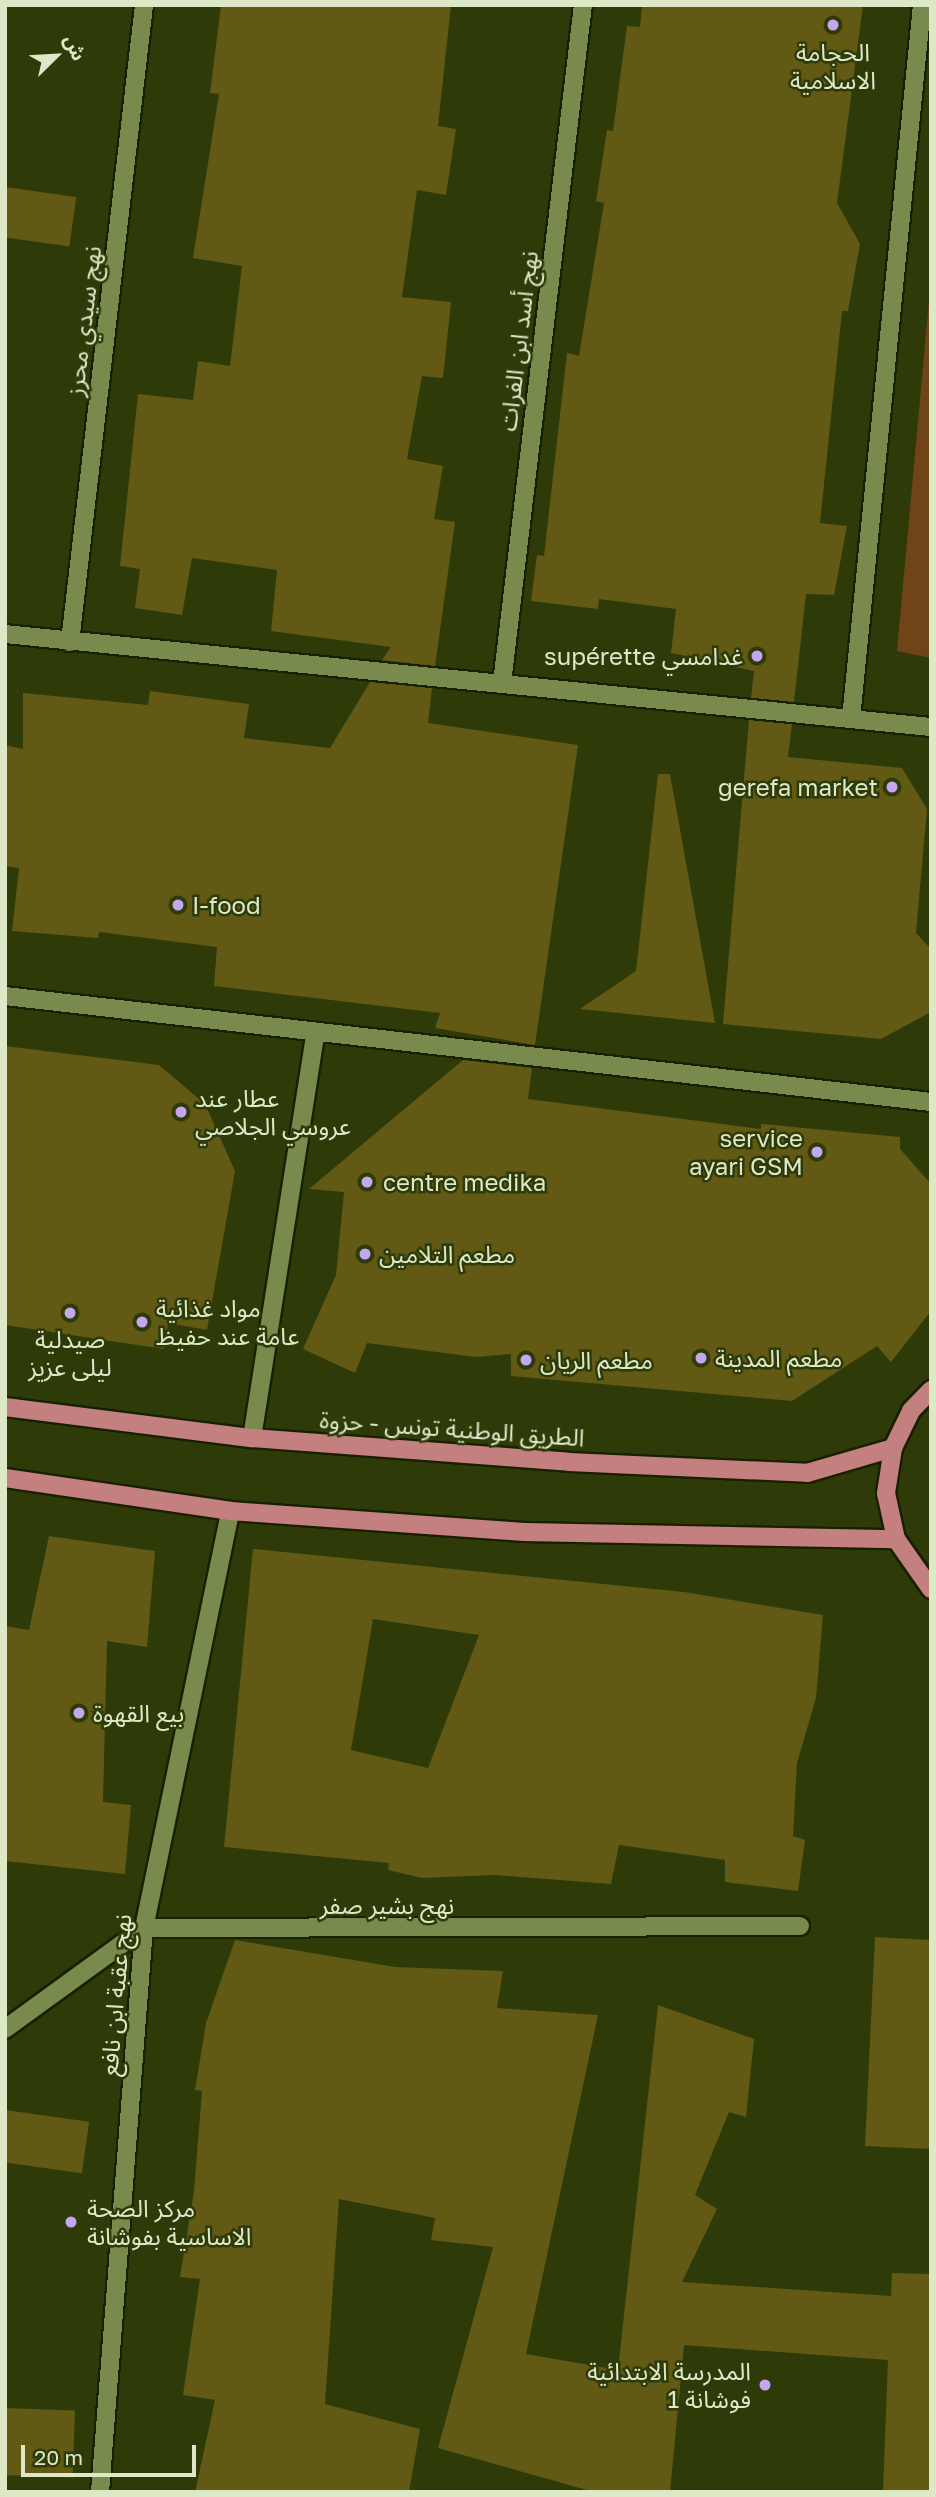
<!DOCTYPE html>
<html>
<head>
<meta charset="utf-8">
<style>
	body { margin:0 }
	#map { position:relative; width:936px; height:2497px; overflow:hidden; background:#2e3b09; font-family:"Golos Text","Noto Sans Arabic",sans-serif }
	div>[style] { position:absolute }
	.green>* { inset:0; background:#6f4417 }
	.building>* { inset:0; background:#615914; transform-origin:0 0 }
	.roads { filter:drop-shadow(2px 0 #182001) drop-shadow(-2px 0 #182001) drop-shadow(0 2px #182001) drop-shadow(0 -2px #182001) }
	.minor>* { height:18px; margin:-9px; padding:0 9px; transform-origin:9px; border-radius:9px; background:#788b4c }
	.primary>* { height:18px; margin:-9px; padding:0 9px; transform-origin:9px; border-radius:9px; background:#c4807e }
	.dots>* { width:19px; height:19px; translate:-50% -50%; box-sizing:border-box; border:4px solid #2e3b09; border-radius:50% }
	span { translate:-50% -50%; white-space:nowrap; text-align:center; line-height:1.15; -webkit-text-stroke:5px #2e3b09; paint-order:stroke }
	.poi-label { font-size:24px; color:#dde8c7 }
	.right { translate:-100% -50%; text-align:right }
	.left { translate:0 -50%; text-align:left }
	.street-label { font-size:24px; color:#dde8c7 }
	.frame { position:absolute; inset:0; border:7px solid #dde8c7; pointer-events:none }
	.north { position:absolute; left:21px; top:21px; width:70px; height:70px; -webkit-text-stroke:5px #2e3b09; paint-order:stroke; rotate:66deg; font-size:19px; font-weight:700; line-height:28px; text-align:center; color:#dde8c7 }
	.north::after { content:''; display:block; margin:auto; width:24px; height:32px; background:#dde8c7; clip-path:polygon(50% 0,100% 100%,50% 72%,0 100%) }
	.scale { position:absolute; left:21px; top:2445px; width:175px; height:32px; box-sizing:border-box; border:4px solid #dde8c7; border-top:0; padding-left:9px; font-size:21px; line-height:24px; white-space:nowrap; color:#dde8c7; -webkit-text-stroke:5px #2e3b09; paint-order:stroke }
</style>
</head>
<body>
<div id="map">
	<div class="green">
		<i style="clip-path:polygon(931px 279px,931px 658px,897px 651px)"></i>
	</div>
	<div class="building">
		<i style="clip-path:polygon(221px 5px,451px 5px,438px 126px,456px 129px,446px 195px,417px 190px,402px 297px,451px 302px,443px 378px,422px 376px,407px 459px,443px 466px,434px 519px,455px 522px,435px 666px,382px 660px,391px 647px,271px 631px,277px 570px,192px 558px,182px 615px,135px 608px,140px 569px,120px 566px,138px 394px,193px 400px,198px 361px,230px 366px,242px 266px,193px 258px,219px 94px,210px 93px)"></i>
		<i style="clip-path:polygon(642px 5px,863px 5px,837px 203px,860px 244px,848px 311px,842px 311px,820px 523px,847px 526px,834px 595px,806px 594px,794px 702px,751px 698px,754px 671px,671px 653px,676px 609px,599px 599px,598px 609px,531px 601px,537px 555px,544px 556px,567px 353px,579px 356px,604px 203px,596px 201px,607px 130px,613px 131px,627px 26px,640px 27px)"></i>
		<i style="left:5px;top:187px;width:72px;height:50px;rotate:8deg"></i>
		<i style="clip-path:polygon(370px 682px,432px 688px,428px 723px,578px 745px,535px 1045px,435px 1028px,440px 1013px,214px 986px,217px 947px,99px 932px,98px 938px,12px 931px,19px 868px,5px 866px,5px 745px,23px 749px,23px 693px,148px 705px,150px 691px,249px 704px,244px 738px,330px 748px)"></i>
		<i style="clip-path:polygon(749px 720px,792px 724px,788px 757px,902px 768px,927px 809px,916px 933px,931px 949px,931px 1012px,881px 1039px,723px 1024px)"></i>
		<i style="clip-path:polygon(658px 774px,670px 774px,715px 1023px,580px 1009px,636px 971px)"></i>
		<i style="clip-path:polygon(5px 1046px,159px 1065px,205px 1104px,235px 1171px,207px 1330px,168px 1323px,164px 1349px,5px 1325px)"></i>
		<i style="clip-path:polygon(463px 1060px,532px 1068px,528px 1099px,761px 1129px,761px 1124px,900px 1137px,900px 1149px,931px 1184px,931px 1311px,891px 1362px,877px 1346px,792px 1401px,511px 1376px,511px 1354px,476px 1357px,367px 1343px,355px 1373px,303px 1349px,336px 1275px,344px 1192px,309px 1189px)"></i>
		<i style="clip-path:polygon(49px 1536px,155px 1551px,147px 1647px,107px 1641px,103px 1802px,131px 1805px,125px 1874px,5px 1861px,5px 1626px,29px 1630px)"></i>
		<i style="clip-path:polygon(evenodd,253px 1549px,684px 1592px,823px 1615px,816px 1698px,797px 1763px,793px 1836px,805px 1840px,798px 1891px,725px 1882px,725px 1860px,619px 1845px,611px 1884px,495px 1875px,422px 1878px,388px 1870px,389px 1863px,224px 1847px,253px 1549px,373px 1619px,479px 1635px,428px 1768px,351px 1750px,373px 1619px)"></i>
		<i style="clip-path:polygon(875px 1937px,931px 1940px,931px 2149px,865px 2146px)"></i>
		<i style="clip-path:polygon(235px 1940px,395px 1967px,503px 1971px,497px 2008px,598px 2015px,526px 2354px,618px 2370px,658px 2005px,754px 2039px,746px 2117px,729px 2112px,695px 2195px,717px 2209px,682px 2282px,891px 2296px,892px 2273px,931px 2274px,931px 2492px,883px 2492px,888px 2360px,684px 2345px,670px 2492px,594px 2492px,438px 2448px,493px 2247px,431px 2240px,435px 2218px,339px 2199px,325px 2404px,420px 2429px,409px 2492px,195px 2492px,215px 2400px,183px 2395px,200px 2279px,180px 2277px,194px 2191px,202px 2091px,195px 2090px,206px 2023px)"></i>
		<i style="left:5px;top:2110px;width:85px;height:52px;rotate:8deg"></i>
		<i style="left:5px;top:2408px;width:70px;height:67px;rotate:2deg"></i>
	</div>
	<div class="roads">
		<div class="minor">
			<i style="left:5px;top:634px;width:931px;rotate:5.74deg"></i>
			<i style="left:70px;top:642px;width:641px;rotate:-83.37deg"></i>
			<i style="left:502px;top:683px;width:683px;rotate:-83.19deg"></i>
			<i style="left:851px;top:719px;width:718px;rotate:-84.32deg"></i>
			<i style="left:5px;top:996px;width:932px;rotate:6.53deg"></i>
			<i style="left:252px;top:1438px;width:408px;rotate:-81.1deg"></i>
			<i style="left:5px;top:2029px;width:172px;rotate:-36deg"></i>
			<i style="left:144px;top:1928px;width:656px;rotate:-0.17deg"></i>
			<i style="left:100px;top:2492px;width:566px;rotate:-85.54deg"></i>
			<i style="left:144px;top:1928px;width:426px;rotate:-78.3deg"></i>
		</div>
		<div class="primary">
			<i style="left:931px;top:1390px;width:29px;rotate:134deg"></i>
			<i style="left:911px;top:1411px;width:41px;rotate:115.9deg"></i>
			<i style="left:893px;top:1448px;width:46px;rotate:98.8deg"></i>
			<i style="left:886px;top:1493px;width:47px;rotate:77.7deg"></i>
			<i style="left:896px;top:1539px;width:61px;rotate:55deg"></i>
			<i style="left:5px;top:1407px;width:249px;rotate:7.2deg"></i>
			<i style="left:252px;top:1438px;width:318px;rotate:4.3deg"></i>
			<i style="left:569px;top:1462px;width:238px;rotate:2.6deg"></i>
			<i style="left:807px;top:1473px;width:90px;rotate:-16.2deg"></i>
			<i style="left:5px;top:1478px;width:227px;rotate:8.3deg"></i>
			<i style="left:230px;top:1511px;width:295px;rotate:4.1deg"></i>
			<i style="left:524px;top:1532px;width:372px;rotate:1.1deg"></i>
		</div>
	</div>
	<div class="dots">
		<i style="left:833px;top:25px;background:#c5a7f1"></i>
		<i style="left:757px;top:656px;background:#c5a7f1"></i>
		<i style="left:892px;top:787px;background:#c5a7f1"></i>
		<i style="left:178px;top:905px;background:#c5a7f1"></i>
		<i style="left:181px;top:1112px;background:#c5a7f1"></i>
		<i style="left:817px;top:1152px;background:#c5a7f1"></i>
		<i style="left:367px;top:1182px;background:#c5a7f1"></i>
		<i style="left:365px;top:1254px;background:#c5a7f1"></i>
		<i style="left:70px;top:1313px;background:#c5a7f1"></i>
		<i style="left:142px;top:1322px;background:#c5a7f1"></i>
		<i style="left:701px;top:1358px;background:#c5a7f1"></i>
		<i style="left:526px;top:1360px;background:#c5a7f1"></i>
		<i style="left:79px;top:1713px;background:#c5a7f1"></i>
		<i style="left:71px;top:2222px;background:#c5a7f1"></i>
		<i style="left:765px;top:2385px;background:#c5a7f1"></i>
	</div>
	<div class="poi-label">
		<span style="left:833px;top:66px">الحجامة<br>الاسلامية</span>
		<span class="right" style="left:743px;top:656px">supérette غدامسي</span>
		<span class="right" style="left:878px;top:787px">gerefa market</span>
		<span class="left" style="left:192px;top:905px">I-food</span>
		<span class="left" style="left:195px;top:1112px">عطار عند<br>عروسي الجلاصي</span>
		<span class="right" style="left:803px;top:1152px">service<br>ayari GSM</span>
		<span class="left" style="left:383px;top:1182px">centre medika</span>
		<span class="left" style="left:379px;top:1254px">مطعم التلامين</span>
		<span class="left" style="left:156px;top:1322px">مواد غذائية<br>عامة عند حفيظ</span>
		<span style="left:70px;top:1353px">صيدلية<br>ليلى عزيز</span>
		<span class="left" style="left:715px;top:1358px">مطعم المدينة</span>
		<span class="left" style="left:540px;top:1360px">مطعم الريان</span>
		<span class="left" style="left:93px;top:1713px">بيع القهوة</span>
		<span class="left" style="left:87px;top:2222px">مركز الصحة<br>الاساسية بفوشانة</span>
		<span class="right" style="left:751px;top:2385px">المدرسة الابتدائية<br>فوشانة 1</span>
	</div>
	<div class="street-label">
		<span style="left:83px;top:321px;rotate:-83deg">نهج سيدي محرز</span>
		<span style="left:518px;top:341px;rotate:-83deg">نهج أسد ابن الفرات</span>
		<span style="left:452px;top:1428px;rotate:4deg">الطريق الوطنية تونس - حزوة</span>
		<span style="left:387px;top:1905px">نهج بشير صفر</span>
		<span style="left:115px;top:1995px;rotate:-85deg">نهج عقبة ابن نافع</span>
	</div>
	<div class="frame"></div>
	<div class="north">ش</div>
	<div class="scale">20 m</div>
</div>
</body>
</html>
